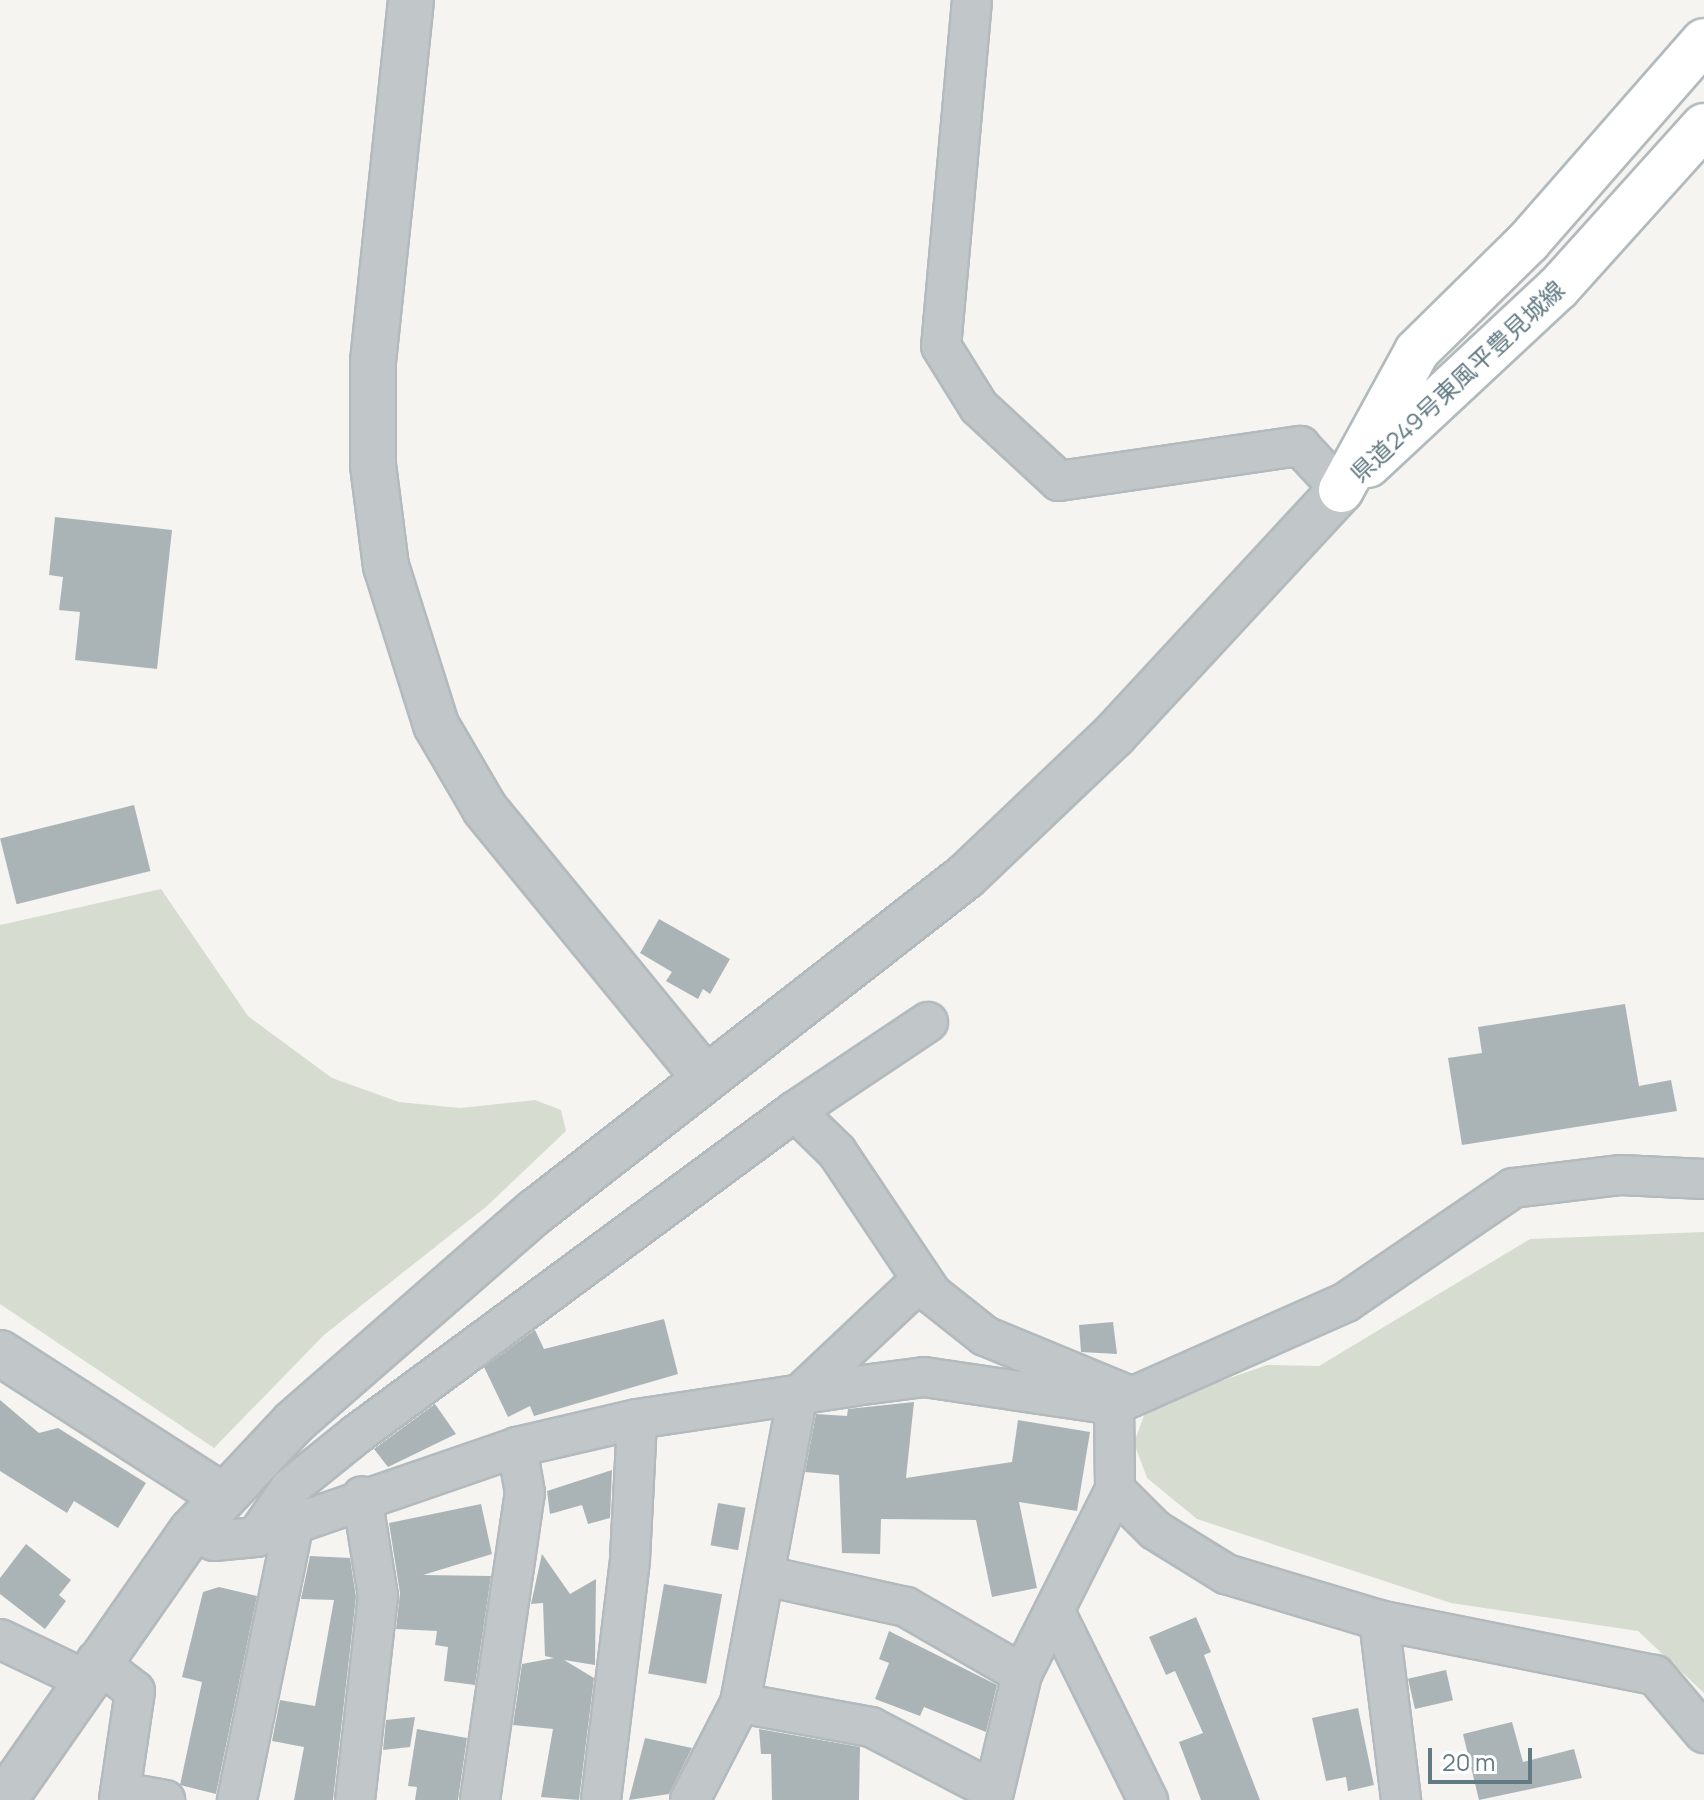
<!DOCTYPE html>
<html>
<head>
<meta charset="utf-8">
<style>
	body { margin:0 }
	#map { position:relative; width:1704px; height:1800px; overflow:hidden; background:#f5f4f0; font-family:Manrope,"Noto Sans JP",sans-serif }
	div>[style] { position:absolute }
	.green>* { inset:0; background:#d7dcd1 }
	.building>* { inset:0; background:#aab4b7; transform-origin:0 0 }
	.roads { filter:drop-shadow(2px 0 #b3babd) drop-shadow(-2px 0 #b3babd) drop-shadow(0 2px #b3babd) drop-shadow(0 -2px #b3babd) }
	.minor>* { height:38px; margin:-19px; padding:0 19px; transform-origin:19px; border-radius:19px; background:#c1c6c8 }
	.tertiary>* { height:44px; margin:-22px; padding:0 22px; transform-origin:22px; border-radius:22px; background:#c1c6c8 }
	.secondary>* { height:44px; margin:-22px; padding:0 22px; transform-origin:22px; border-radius:22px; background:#fff }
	span { translate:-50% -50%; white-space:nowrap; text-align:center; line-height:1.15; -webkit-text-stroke:8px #fff; paint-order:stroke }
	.street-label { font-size:24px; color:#617a83 }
	.scale { position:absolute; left:1428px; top:1748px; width:104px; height:36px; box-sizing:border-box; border:4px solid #617a83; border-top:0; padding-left:10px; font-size:24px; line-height:28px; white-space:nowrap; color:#617a83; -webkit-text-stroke:6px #fff; paint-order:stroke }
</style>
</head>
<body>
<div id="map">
	<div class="green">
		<i style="clip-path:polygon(161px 889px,248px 1016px,332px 1078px,399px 1102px,460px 1108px,535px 1100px,561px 1110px,566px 1131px,487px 1206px,324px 1335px,214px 1448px,0 1304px,0 925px)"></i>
		<i style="clip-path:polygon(1704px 1232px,1704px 1693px,1638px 1631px,1451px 1603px,1197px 1519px,1147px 1478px,1134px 1443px,1147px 1407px,1267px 1365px,1319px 1366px,1530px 1239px)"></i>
	</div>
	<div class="building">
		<i style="clip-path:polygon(55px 517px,172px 530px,157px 669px,75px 660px,80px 612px,59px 610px,63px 577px,49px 575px)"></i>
		<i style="left:134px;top:805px;width:68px;height:138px;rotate:76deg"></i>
		<i style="clip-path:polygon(659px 919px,730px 959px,710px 994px,703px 989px,698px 999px,666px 981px,672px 972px,640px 953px)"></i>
		<i style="clip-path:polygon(1625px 1004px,1639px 1086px,1671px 1080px,1677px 1111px,1462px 1145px,1448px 1058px,1482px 1053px,1478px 1027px)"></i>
		<i style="clip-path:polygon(664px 1319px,678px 1374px,534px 1416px,530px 1406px,508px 1417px,484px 1367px,535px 1330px,544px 1349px)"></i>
		<i style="clip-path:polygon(1113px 1322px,1117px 1354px,1081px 1352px,1079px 1325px)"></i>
		<i style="clip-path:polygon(0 1400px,39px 1433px,58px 1428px,146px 1483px,118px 1528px,74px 1501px,67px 1513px,0 1471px)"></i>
		<i style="clip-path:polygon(914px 1402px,906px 1478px,1012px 1462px,1018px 1420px,1090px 1432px,1077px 1511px,1019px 1502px,1037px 1588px,992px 1597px,976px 1520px,881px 1519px,880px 1554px,842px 1553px,839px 1475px,805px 1472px,816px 1414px,847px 1416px,848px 1409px)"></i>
		<i style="clip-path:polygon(435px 1404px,456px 1434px,388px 1467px,374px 1449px)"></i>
		<i style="clip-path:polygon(612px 1470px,610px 1518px,588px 1524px,582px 1505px,550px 1514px,547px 1491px)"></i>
		<i style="left:718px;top:1503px;width:28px;height:43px;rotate:10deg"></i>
		<i style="clip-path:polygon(481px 1504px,492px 1554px,423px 1575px,491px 1576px,475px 1685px,444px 1681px,448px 1647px,435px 1645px,437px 1631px,396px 1629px,400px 1593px,389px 1523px)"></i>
		<i style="clip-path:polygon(26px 1544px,71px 1580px,59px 1595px,66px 1601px,45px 1629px,0 1594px,0 1578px)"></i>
		<i style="clip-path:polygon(542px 1554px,570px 1594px,596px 1579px,595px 1665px,564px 1660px,594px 1678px,579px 1800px,541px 1797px,553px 1729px,513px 1725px,522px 1664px,554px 1658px,545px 1656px,543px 1603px,531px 1604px)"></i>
		<i style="clip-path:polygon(310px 1556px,350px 1558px,356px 1597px,333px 1800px,294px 1800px,304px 1747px,272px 1741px,280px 1700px,315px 1706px,334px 1600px,301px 1599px)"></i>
		<i style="left:664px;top:1584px;width:59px;height:91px;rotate:10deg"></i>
		<i style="clip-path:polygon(219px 1587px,257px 1596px,216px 1794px,180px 1785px,202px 1682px,182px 1677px,203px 1592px)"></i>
		<i style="clip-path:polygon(1196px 1617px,1211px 1652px,1204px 1655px,1260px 1800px,1201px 1800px,1179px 1742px,1203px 1733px,1175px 1671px,1166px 1675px,1149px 1637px)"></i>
		<i style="clip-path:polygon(889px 1631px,997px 1685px,986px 1732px,924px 1707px,920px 1716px,875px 1699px,889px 1663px,879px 1659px)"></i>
		<i style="left:1446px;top:1670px;width:31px;height:39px;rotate:77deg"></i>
		<i style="clip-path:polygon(1358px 1708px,1374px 1785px,1348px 1791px,1346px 1777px,1326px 1781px,1312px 1718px)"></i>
		<i style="clip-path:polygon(415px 1717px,410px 1747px,383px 1750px,386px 1720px)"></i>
		<i style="clip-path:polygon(1512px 1722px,1523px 1762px,1574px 1749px,1582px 1778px,1479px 1800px,1463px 1734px)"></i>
		<i style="clip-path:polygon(417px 1729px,467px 1738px,458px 1800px,415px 1800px,417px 1787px,408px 1786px)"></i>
		<i style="clip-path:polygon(759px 1729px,860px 1747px,859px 1800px,772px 1800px,771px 1754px,761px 1754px)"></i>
		<i style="clip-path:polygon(645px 1738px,692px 1748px,669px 1794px,629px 1800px)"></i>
	</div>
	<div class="roads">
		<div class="minor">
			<i style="left:972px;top:0;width:347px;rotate:95.1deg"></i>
			<i style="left:941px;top:346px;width:72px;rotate:58.1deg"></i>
			<i style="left:979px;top:407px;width:109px;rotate:42.8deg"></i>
			<i style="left:1059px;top:481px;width:244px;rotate:-8.3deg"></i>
			<i style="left:1300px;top:446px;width:60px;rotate:47deg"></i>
			<i style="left:795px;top:1111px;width:59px;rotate:44.3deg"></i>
			<i style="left:837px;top:1152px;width:171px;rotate:56.2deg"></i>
			<i style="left:932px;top:1294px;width:68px;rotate:38.4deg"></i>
			<i style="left:985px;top:1336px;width:152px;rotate:22.5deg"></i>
			<i style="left:1114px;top:1405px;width:85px;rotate:89.3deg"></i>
			<i style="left:1115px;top:1490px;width:57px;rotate:45deg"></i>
			<i style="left:1155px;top:1530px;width:84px;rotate:31.8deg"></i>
			<i style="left:1226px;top:1574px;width:160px;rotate:16.7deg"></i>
			<i style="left:1379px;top:1620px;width:281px;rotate:11.3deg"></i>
			<i style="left:1655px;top:1675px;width:76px;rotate:49.8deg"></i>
			<i style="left:192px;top:1531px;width:24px;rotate:24deg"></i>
			<i style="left:214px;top:1541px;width:42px;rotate:-5.4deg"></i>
			<i style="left:256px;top:1537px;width:276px;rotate:-19deg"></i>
			<i style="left:517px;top:1447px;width:123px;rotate:-13.1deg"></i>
			<i style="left:637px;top:1419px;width:220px;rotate:-8.6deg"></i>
			<i style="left:855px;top:1386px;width:70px;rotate:-7.4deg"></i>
			<i style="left:924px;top:1377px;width:192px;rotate:8.4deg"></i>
			<i style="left:1114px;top:1405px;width:254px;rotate:-23.9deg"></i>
			<i style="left:1346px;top:1302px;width:202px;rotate:-34.3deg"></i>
			<i style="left:1513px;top:1188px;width:109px;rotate:-6.9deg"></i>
			<i style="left:1621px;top:1175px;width:83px;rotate:2.8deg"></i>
			<i style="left:256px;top:1537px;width:60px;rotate:-55.2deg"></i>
			<i style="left:290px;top:1488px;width:86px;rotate:-38.9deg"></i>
			<i style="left:357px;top:1434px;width:544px;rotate:-36.41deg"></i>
			<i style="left:795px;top:1111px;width:160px;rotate:-33.8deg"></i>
			<i style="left:766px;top:1576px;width:143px;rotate:12.5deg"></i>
			<i style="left:906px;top:1607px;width:134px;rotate:30deg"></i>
			<i style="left:1055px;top:1612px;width:210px;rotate:63.7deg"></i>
			<i style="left:1379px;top:1620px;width:181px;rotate:83deg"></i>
			<i style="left:0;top:1639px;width:93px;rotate:25.5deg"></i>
			<i style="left:96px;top:1661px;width:49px;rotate:37.6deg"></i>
			<i style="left:135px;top:1691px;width:110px;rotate:98.4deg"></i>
			<i style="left:740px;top:1703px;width:133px;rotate:10.4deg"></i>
			<i style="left:871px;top:1727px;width:136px;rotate:27.5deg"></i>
			<i style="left:121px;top:1792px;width:45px;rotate:10.3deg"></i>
			<i style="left:237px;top:1800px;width:283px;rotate:-78.4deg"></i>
			<i style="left:355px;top:1800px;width:205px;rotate:-83.6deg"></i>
			<i style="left:378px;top:1596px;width:101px;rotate:-99.1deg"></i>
			<i style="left:480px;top:1800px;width:310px;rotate:-81.7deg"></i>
			<i style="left:525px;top:1493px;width:47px;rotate:-99.9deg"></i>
			<i style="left:601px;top:1800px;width:243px;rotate:-83.1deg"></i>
			<i style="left:630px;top:1559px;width:140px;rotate:-87.1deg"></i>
			<i style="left:690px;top:1800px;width:109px;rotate:-62.7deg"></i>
			<i style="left:740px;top:1703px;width:311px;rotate:-79.4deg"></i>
			<i style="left:797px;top:1397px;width:170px;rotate:-43.3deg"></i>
			<i style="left:992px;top:1800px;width:130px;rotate:-76.6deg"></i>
			<i style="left:1022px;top:1674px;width:206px;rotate:-63.2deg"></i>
		</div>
		<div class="tertiary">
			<i style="left:411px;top:0;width:363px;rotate:96deg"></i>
			<i style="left:373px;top:361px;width:104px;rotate:90deg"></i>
			<i style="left:373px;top:465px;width:102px;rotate:82.7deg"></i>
			<i style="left:386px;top:566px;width:167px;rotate:72.5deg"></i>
			<i style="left:436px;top:725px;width:97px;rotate:59.7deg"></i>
			<i style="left:485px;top:809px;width:348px;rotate:50.7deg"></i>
			<i style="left:0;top:1353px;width:265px;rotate:32.7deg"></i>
			<i style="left:4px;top:1800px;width:328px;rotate:-55.1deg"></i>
			<i style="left:192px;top:1531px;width:149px;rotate:-46.9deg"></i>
			<i style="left:294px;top:1422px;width:320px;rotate:-41.1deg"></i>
			<i style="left:535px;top:1212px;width:546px;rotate:-37.94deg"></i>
			<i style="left:966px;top:876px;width:204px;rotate:-43.6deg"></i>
			<i style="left:1114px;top:735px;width:334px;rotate:-47.2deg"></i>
		</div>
		<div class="secondary">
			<i style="left:1368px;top:465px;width:260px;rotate:-43deg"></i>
			<i style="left:1558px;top:288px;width:218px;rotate:-48deg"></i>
			<i style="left:1341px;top:490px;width:158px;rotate:-61.3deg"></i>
			<i style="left:1417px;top:351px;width:156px;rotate:-44.5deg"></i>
			<i style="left:1528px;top:242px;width:267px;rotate:-48.8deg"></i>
		</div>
	</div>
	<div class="street-label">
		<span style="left:1457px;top:381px;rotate:-43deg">県道249号東風平豊見城線</span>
	</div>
	<div class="scale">20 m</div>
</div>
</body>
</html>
